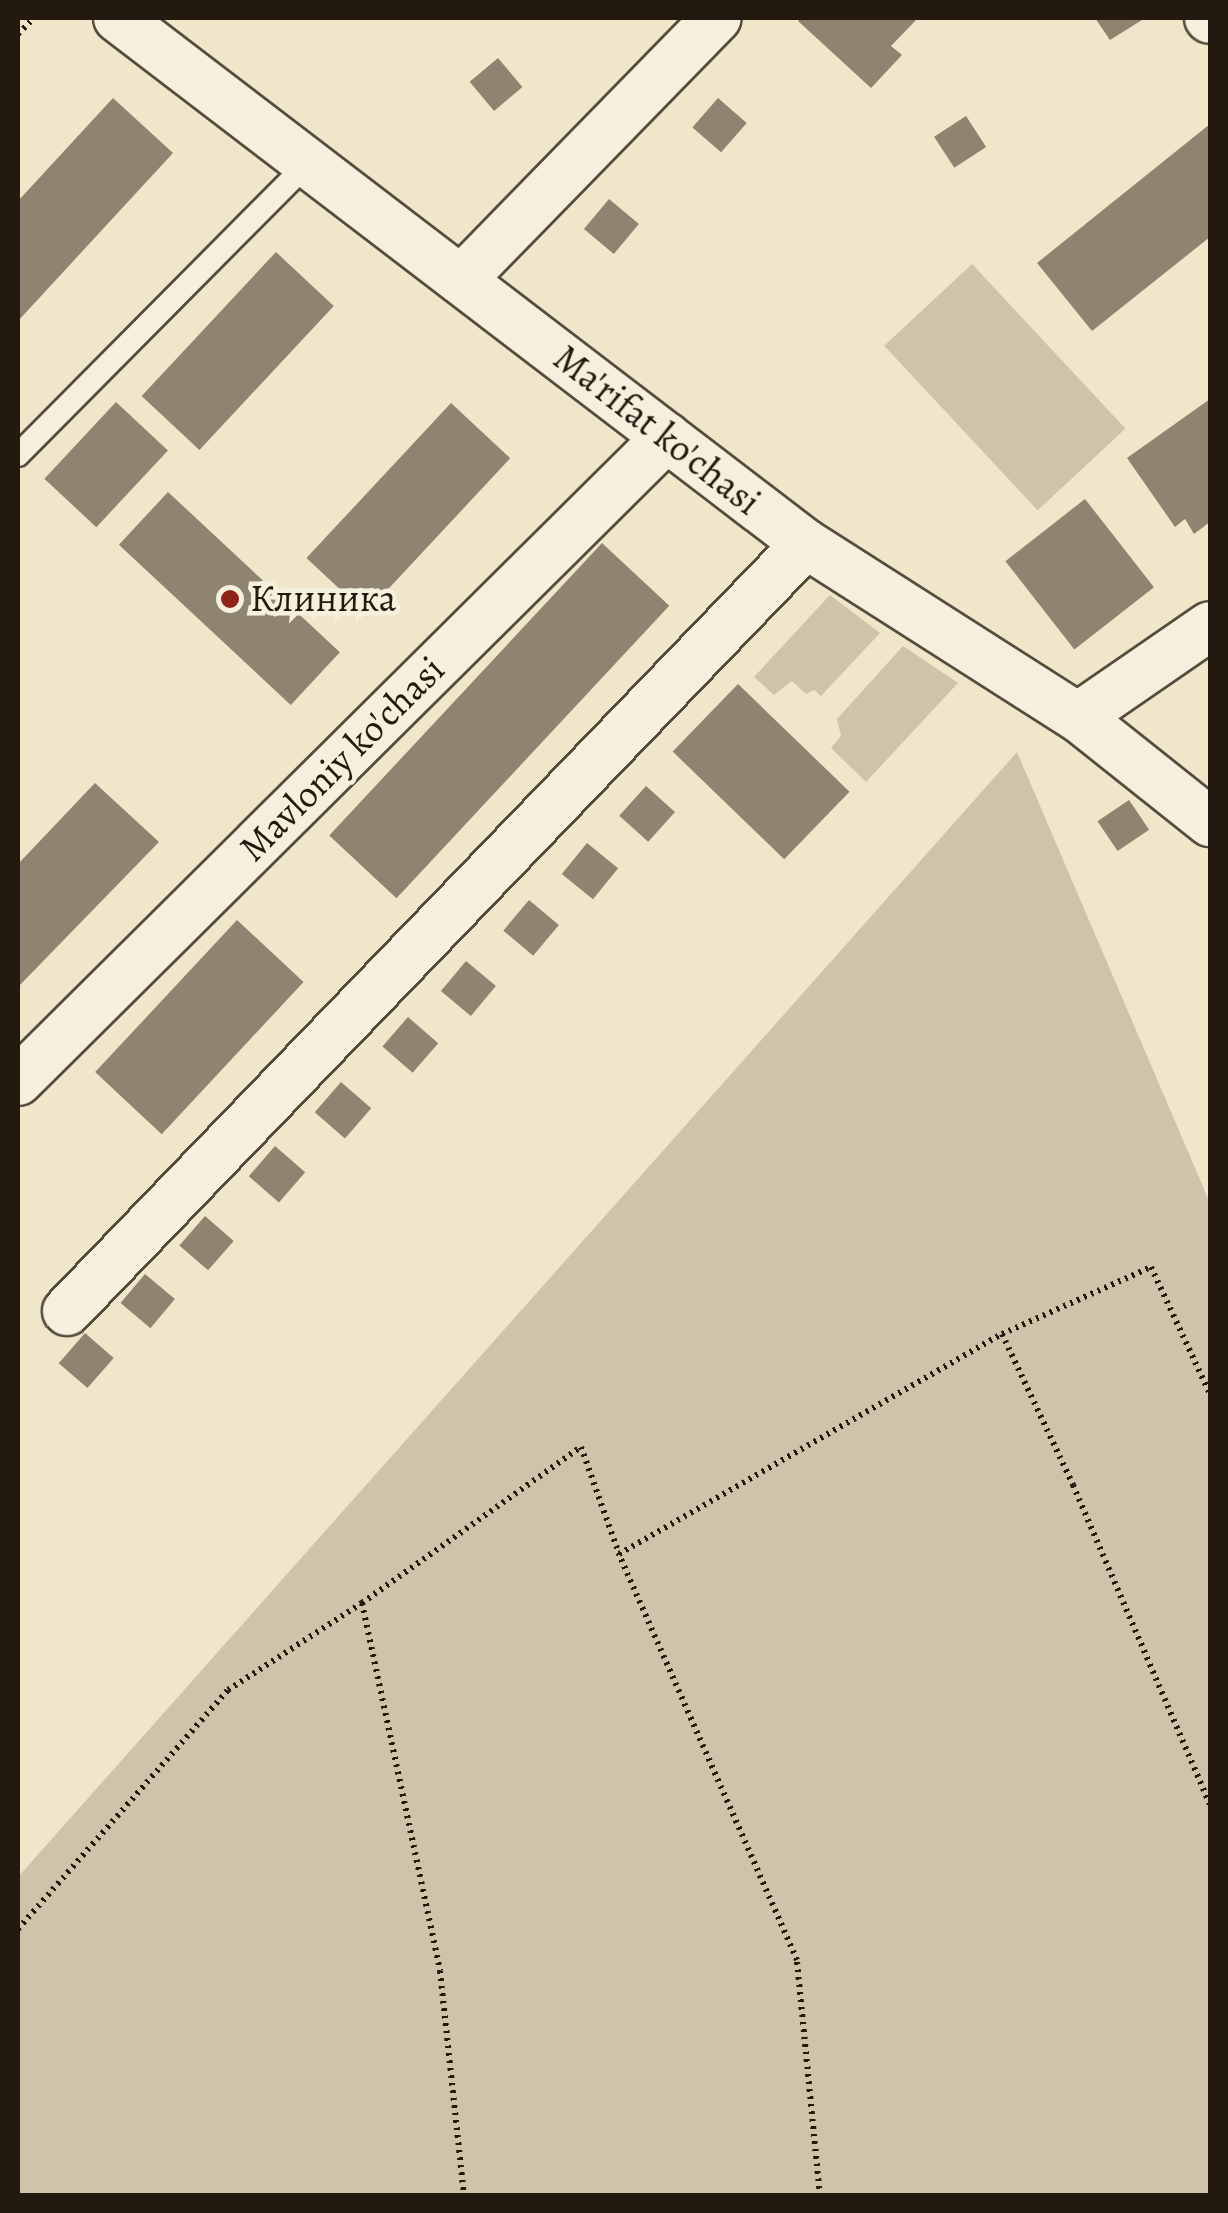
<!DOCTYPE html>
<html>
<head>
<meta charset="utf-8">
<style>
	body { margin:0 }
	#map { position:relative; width:1228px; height:2213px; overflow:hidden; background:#f0e7ca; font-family:Alegreya,serif }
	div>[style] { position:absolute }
	.green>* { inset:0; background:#cdc4aa; transform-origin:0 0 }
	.building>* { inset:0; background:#8e8470; transform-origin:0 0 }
	.path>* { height:6px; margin-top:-3px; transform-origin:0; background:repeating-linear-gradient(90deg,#23190f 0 2.5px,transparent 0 7.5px) }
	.roads { filter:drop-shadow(2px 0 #564c3e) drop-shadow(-2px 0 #564c3e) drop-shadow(0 2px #564c3e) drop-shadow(0 -2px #564c3e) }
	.lane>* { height:22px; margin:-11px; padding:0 11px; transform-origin:11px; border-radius:11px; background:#f5efdd }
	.street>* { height:48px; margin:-24px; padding:0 24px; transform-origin:24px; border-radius:24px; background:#f5efdd }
	.dots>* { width:28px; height:28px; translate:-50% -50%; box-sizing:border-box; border:5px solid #f5efdd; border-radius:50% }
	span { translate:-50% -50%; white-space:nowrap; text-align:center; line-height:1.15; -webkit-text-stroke:9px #f5efdd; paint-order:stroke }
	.street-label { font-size:38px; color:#23190f }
	.poi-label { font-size:38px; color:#23190f }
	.left { translate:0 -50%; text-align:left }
	.frame { position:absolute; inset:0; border:20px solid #23190f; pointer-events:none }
</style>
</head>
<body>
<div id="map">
	<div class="green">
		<i style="left:972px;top:264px;width:225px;height:120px;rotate:47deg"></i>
		<i style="clip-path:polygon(830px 595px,880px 633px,821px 696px,814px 690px,806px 694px,792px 681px,774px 695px,754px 677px)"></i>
		<i style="clip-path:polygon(903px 646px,958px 683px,866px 782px,831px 748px,841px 736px,837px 719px)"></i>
		<i style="clip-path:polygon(1017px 752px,1210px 1203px,1210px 2195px,18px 2195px,18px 1877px)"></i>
	</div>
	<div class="building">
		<i style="clip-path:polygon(802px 18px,918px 18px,891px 46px,902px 55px,871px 88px,798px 21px)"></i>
		<i style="clip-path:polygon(1095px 18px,1141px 18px,1142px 20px,1110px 40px)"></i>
		<i style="left:498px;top:58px;width:38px;height:37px;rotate:50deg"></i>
		<i style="clip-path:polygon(113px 98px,173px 153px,18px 321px,18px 201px)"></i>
		<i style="left:718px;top:98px;width:38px;height:39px;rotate:41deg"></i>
		<i style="left:966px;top:116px;width:37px;height:38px;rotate:57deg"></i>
		<i style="clip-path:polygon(1210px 124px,1210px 237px,1092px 331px,1037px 263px)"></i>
		<i style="left:609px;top:199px;width:39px;height:39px;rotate:40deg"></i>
		<i style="left:276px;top:252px;width:79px;height:197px;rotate:43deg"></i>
		<i style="clip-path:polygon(1210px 399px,1210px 522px,1194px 534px,1185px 519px,1175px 527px,1127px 458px)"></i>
		<i style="left:116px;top:402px;width:71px;height:105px;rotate:43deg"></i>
		<i style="left:451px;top:403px;width:81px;height:212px;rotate:43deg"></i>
		<i style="left:168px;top:492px;width:235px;height:72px;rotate:43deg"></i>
		<i style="left:1085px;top:499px;width:112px;height:101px;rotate:52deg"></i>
		<i style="left:602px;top:543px;width:92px;height:400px;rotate:43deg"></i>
		<i style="left:738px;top:684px;width:155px;height:94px;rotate:44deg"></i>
		<i style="clip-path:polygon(95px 783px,159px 842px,18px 987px,18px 864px)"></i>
		<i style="left:646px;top:786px;width:39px;height:40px;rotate:42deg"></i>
		<i style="left:1129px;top:800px;width:36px;height:38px;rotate:56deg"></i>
		<i style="left:587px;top:843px;width:40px;height:40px;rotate:39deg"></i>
		<i style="left:529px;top:900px;width:39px;height:40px;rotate:40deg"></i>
		<i style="left:237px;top:920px;width:91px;height:208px;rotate:43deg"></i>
		<i style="left:466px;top:961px;width:39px;height:39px;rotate:40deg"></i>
		<i style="left:408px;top:1017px;width:40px;height:39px;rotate:41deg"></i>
		<i style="left:341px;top:1082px;width:40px;height:40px;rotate:41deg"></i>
		<i style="left:275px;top:1146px;width:40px;height:40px;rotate:41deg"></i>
		<i style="left:205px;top:1216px;width:38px;height:39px;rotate:41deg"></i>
		<i style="left:145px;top:1274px;width:39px;height:38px;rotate:40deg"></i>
		<i style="left:85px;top:1333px;width:38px;height:40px;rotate:41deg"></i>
	</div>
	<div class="path">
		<i style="left:18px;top:34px;width:23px;rotate:-45deg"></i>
		<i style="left:1002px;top:1334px;width:167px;rotate:64.8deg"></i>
		<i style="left:1073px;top:1485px;width:348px;rotate:66.8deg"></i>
		<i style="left:362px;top:1603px;width:376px;rotate:78deg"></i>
		<i style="left:440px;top:1971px;width:226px;rotate:83.9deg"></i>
		<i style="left:18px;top:1929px;width:318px;rotate:-48.7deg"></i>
		<i style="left:228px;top:1690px;width:160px;rotate:-33deg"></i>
		<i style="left:362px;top:1603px;width:269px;rotate:-35.5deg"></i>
		<i style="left:581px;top:1447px;width:114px;rotate:70.4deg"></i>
		<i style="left:820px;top:2196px;width:237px;rotate:-95.6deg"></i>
		<i style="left:797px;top:1960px;width:443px;rotate:-113.7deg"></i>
		<i style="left:619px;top:1554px;width:442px;rotate:-29.9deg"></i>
		<i style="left:1002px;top:1334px;width:163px;rotate:-24.2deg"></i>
		<i style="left:1151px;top:1267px;width:140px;rotate:65.1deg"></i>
	</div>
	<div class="roads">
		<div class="lane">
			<i style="left:18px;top:455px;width:412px;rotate:-45.2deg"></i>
		</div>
		<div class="street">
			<i style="left:118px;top:18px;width:866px;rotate:37.4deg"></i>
			<i style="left:806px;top:544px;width:322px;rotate:32.5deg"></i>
			<i style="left:1078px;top:717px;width:169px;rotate:38.5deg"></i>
			<i style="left:1209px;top:18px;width:1px;rotate:45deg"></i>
			<i style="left:461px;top:280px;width:366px;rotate:-45.7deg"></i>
			<i style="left:1078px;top:717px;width:160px;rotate:-34.6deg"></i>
			<i style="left:18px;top:1081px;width:914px;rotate:-44.78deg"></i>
			<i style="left:67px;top:1311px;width:1065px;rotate:-46.07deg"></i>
		</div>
	</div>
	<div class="dots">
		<i style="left:230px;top:599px;background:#8f2418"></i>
	</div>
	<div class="street-label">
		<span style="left:657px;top:430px;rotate:38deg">Ma'rifat ko'chasi</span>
		<span style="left:342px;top:759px;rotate:-45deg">Mavloniy ko'chasi</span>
	</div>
	<div class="poi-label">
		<span class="left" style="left:250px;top:599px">Клиника</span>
	</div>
	<div class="frame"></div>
</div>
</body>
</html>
